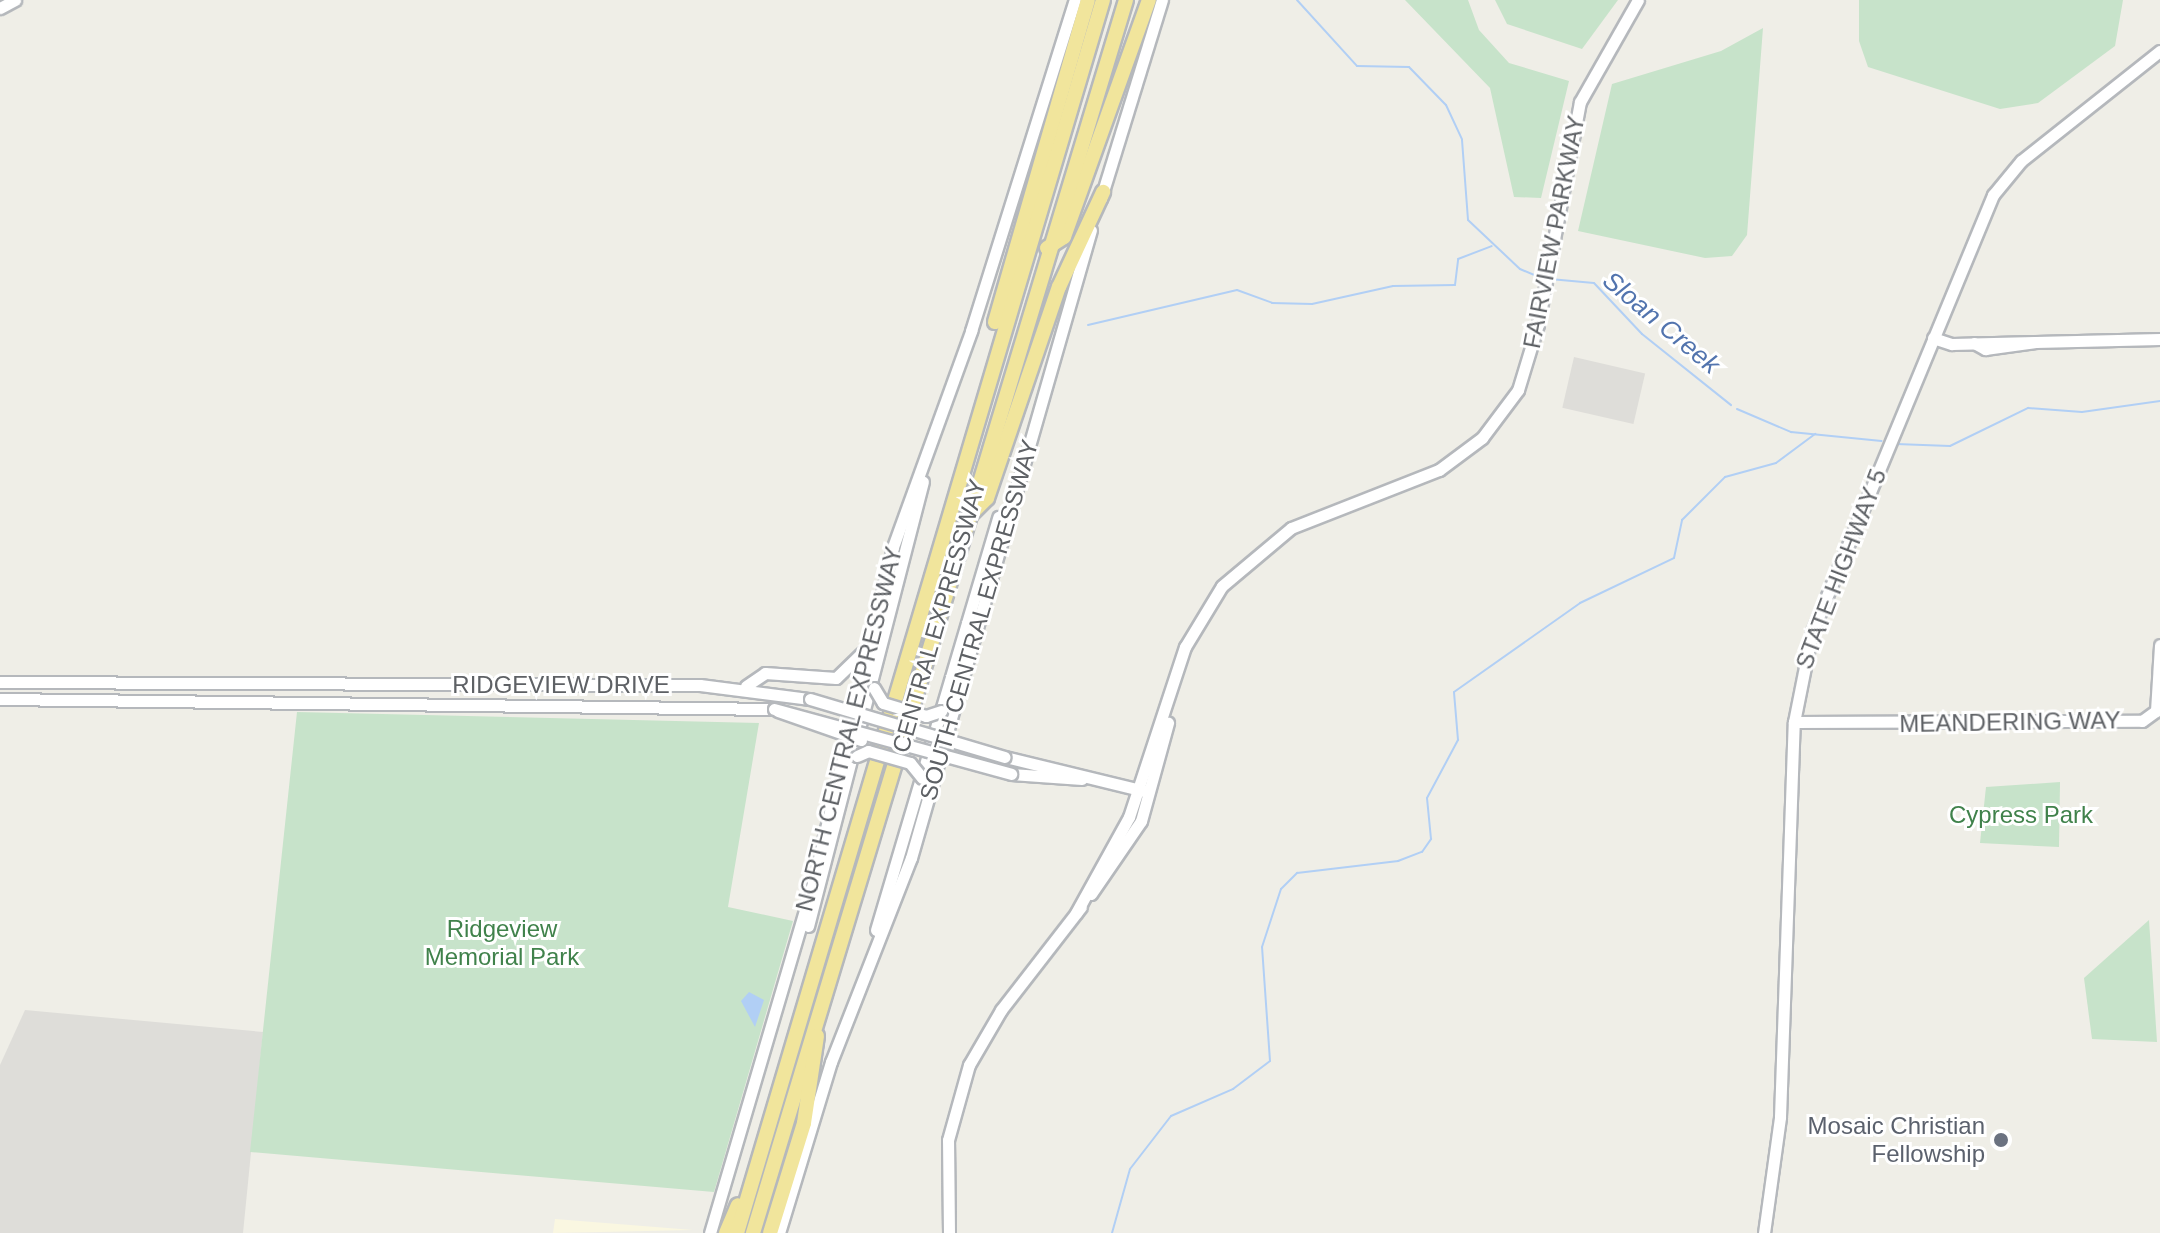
<!DOCTYPE html>
<html>
<head>
<meta charset="utf-8">
<style>
	body { margin:0 }
	#map { position:relative; width:2160px; height:1233px; overflow:hidden; background:#efeee7; font-family:Helvetica,sans-serif }
	div>[style] { position:absolute }
	.commercial>* { inset:0; background:#faf7e1 }
	.industrial>* { inset:0; background:#deddd9; transform-origin:0 0 }
	.green>* { inset:0; background:#c7e3ca }
	.water>* { inset:0; background:#b1cff5 }
	.stream>* { height:2px; margin:-1px; padding:0 1px; transform-origin:1px; border-radius:1px; background:#b1cff5 }
	.roads { filter:drop-shadow(2px 0 #b5b8bc) drop-shadow(-2px 0 #b5b8bc) drop-shadow(0 2px #b5b8bc) drop-shadow(0 -2px #b5b8bc) }
	.secondary>* { height:11px; margin:-5.5px; padding:0 5.5px; transform-origin:5.5px; border-radius:5.5px; background:#fff }
	.highway>* { height:14px; margin:-7px; padding:0 7px; transform-origin:7px; border-radius:7px; background:#f1e59c }
	.bridges { filter:drop-shadow(2px 0 #b5b8bc) drop-shadow(-2px 0 #b5b8bc) drop-shadow(0 2px #b5b8bc) drop-shadow(0 -2px #b5b8bc) }
	.secondary-bridge>* { height:11px; margin:-5.5px; padding:0 5.5px; transform-origin:5.5px; border-radius:5.5px; background:#fff }
	.dots>* { width:22px; height:22px; translate:-50% -50%; box-sizing:border-box; border:4px solid #fff; border-radius:50% }
	span { translate:-50% -50%; white-space:nowrap; text-align:center; line-height:1.15; -webkit-text-stroke:6px #fff; paint-order:stroke }
	.street-label { font-size:24px; color:#5e6165 }
	.park-label { font-size:24px; color:#40824b }
	.worship-label { font-size:24px; color:#5b616d }
	.right { translate:-100% -50%; text-align:right }
	.water-label { font-size:26px; color:#5274ae; font-style:italic }
</style>
</head>
<body>
<div id="map">
	<div class="commercial">
		<i style="clip-path:polygon(555px 1219px,693px 1230px,553px 1233px)"></i>
	</div>
	<div class="industrial">
		<i style="left:1574px;top:357px;width:73px;height:52px;rotate:13deg"></i>
		<i style="clip-path:polygon(25px 1010px,263px 1032px,243px 1233px,0 1233px,0 1065px)"></i>
	</div>
	<div class="green">
		<i style="clip-path:polygon(1405px 0,1468px 0,1479px 30px,1509px 63px,1569px 81px,1541px 198px,1514px 197px,1490px 88px)"></i>
		<i style="clip-path:polygon(1495px 0,1618px 0,1582px 49px,1507px 24px)"></i>
		<i style="clip-path:polygon(1859px 0,2123px 0,2115px 46px,2038px 103px,2000px 109px,1868px 67px,1859px 41px)"></i>
		<i style="clip-path:polygon(1763px 28px,1747px 235px,1732px 256px,1705px 258px,1578px 231px,1612px 84px,1721px 51px)"></i>
		<i style="clip-path:polygon(297px 712px,759px 723px,728px 907px,793px 921px,714px 1192px,250px 1152px)"></i>
		<i style="clip-path:polygon(2060px 782px,2059px 847px,1980px 843px,1986px 787px)"></i>
		<i style="clip-path:polygon(2149px 920px,2157px 1042px,2092px 1039px,2084px 978px)"></i>
	</div>
	<div class="water">
		<i style="clip-path:polygon(749px 992px,764px 1000px,755px 1027px,741px 1001px)"></i>
	</div>
	<div class="stream">
		<i style="left:1297px;top:0;width:89px;rotate:47.7deg"></i>
		<i style="left:1357px;top:66px;width:52px;rotate:1.1deg"></i>
		<i style="left:1409px;top:67px;width:53px;rotate:45.8deg"></i>
		<i style="left:1446px;top:105px;width:38px;rotate:65deg"></i>
		<i style="left:1462px;top:140px;width:80px;rotate:85.7deg"></i>
		<i style="left:1468px;top:220px;width:71px;rotate:43.3deg"></i>
		<i style="left:1520px;top:269px;width:26px;rotate:23deg"></i>
		<i style="left:1550px;top:279px;width:44px;rotate:5.2deg"></i>
		<i style="left:1594px;top:283px;width:70px;rotate:46.7deg"></i>
		<i style="left:1642px;top:334px;width:114px;rotate:38.6deg"></i>
		<i style="left:1088px;top:325px;width:153px;rotate:-13.2deg"></i>
		<i style="left:1237px;top:290px;width:37px;rotate:20deg"></i>
		<i style="left:1272px;top:303px;width:40px;rotate:1.4deg"></i>
		<i style="left:1312px;top:304px;width:83px;rotate:-12.5deg"></i>
		<i style="left:1393px;top:286px;width:62px;rotate:-0.9deg"></i>
		<i style="left:1455px;top:285px;width:26px;rotate:-83deg"></i>
		<i style="left:1458px;top:259px;width:36px;rotate:-21deg"></i>
		<i style="left:1737px;top:409px;width:59px;rotate:23.1deg"></i>
		<i style="left:1791px;top:432px;width:91px;rotate:5.6deg"></i>
		<i style="left:1896px;top:444px;width:54px;rotate:2.1deg"></i>
		<i style="left:1950px;top:446px;width:87px;rotate:-26deg"></i>
		<i style="left:2028px;top:408px;width:54px;rotate:4.2deg"></i>
		<i style="left:2082px;top:412px;width:79px;rotate:-8deg"></i>
		<i style="left:1112px;top:1233px;width:66px;rotate:-74.3deg"></i>
		<i style="left:1130px;top:1169px;width:67px;rotate:-52.3deg"></i>
		<i style="left:1171px;top:1116px;width:68px;rotate:-23.5deg"></i>
		<i style="left:1233px;top:1089px;width:46px;rotate:-37.1deg"></i>
		<i style="left:1270px;top:1061px;width:114px;rotate:-94deg"></i>
		<i style="left:1262px;top:947px;width:61px;rotate:-71.9deg"></i>
		<i style="left:1281px;top:889px;width:23px;rotate:-45deg"></i>
		<i style="left:1297px;top:873px;width:102px;rotate:-6.8deg"></i>
		<i style="left:1398px;top:861px;width:26px;rotate:-21deg"></i>
		<i style="left:1422px;top:852px;width:16px;rotate:-55deg"></i>
		<i style="left:1431px;top:839px;width:41px;rotate:-95.6deg"></i>
		<i style="left:1427px;top:798px;width:66px;rotate:-61.9deg"></i>
		<i style="left:1458px;top:740px;width:48px;rotate:-94.8deg"></i>
		<i style="left:1454px;top:692px;width:154px;rotate:-35.2deg"></i>
		<i style="left:1580px;top:603px;width:104px;rotate:-25.6deg"></i>
		<i style="left:1674px;top:558px;width:39px;rotate:-78deg"></i>
		<i style="left:1682px;top:520px;width:61px;rotate:-45deg"></i>
		<i style="left:1725px;top:477px;width:53px;rotate:-15.4deg"></i>
		<i style="left:1776px;top:463px;width:49px;rotate:-36.6deg"></i>
	</div>
	<div class="roads">
		<div class="secondary">
			<i style="left:0;top:8px;width:17px;rotate:-28deg"></i>
			<i style="left:1101px;top:198px;width:207px;rotate:-72.9deg"></i>
			<i style="left:1933px;top:338px;width:20px;rotate:18deg"></i>
			<i style="left:1952px;top:344px;width:208px;rotate:-1.4deg"></i>
			<i style="left:1974px;top:343px;width:13px;rotate:29deg"></i>
			<i style="left:1985px;top:349px;width:51px;rotate:-7.8deg"></i>
			<i style="left:0;top:682px;width:700px;rotate:0.25deg"></i>
			<i style="left:700px;top:685px;width:111px;rotate:7.3deg"></i>
			<i style="left:746px;top:686px;width:23px;rotate:-34deg"></i>
			<i style="left:765px;top:673px;width:71px;rotate:4deg"></i>
			<i style="left:836px;top:678px;width:37px;rotate:-44deg"></i>
			<i style="left:0;top:699px;width:774px;rotate:0.74deg"></i>
			<i style="left:1794px;top:722px;width:348px;rotate:-0.2deg"></i>
			<i style="left:2142px;top:721px;width:17px;rotate:-36deg"></i>
			<i style="left:2156px;top:711px;width:66px;rotate:-86.5deg"></i>
			<i style="left:1005px;top:757px;width:143px;rotate:13.7deg"></i>
			<i style="left:1011px;top:774px;width:71px;rotate:4deg"></i>
			<i style="left:1091px;top:894px;width:88px;rotate:-55.6deg"></i>
			<i style="left:1141px;top:821px;width:102px;rotate:-74.6deg"></i>
			<i style="left:1076px;top:913px;width:110px;rotate:-61.1deg"></i>
			<i style="left:1129px;top:817px;width:179px;rotate:-71.8deg"></i>
			<i style="left:1185px;top:647px;width:71px;rotate:-58.8deg"></i>
			<i style="left:1222px;top:586px;width:90px;rotate:-40deg"></i>
			<i style="left:1291px;top:528px;width:159px;rotate:-21.4deg"></i>
			<i style="left:1439px;top:470px;width:54px;rotate:-36.7deg"></i>
			<i style="left:1482px;top:438px;width:60px;rotate:-53.1deg"></i>
			<i style="left:1518px;top:390px;width:69px;rotate:-73.1deg"></i>
			<i style="left:1538px;top:324px;width:226px;rotate:-79.3deg"></i>
			<i style="left:1580px;top:102px;width:117px;rotate:-60.4deg"></i>
			<i style="left:808px;top:926px;width:459px;rotate:-75.5deg"></i>
			<i style="left:876px;top:930px;width:431px;rotate:-73.5deg"></i>
			<i style="left:710px;top:1233px;width:365px;rotate:-73.6deg"></i>
			<i style="left:813px;top:883px;width:345px;rotate:-76.6deg"></i>
			<i style="left:893px;top:547px;width:230px;rotate:-70.1deg"></i>
			<i style="left:971px;top:331px;width:347px;rotate:-72.6deg"></i>
			<i style="left:779px;top:1233px;width:179px;rotate:-73.1deg"></i>
			<i style="left:831px;top:1062px;width:219px;rotate:-68.6deg"></i>
			<i style="left:911px;top:858px;width:653px;rotate:-74.01deg"></i>
			<i style="left:949px;top:1233px;width:93px;rotate:-90.6deg"></i>
			<i style="left:948px;top:1140px;width:78px;rotate:-74.4deg"></i>
			<i style="left:969px;top:1065px;width:64px;rotate:-59.8deg"></i>
			<i style="left:1001px;top:1010px;width:130px;rotate:-52.2deg"></i>
			<i style="left:1764px;top:1233px;width:117px;rotate:-82.1deg"></i>
			<i style="left:1780px;top:1117px;width:395px;rotate:-88deg"></i>
			<i style="left:1794px;top:722px;width:92px;rotate:-78.7deg"></i>
			<i style="left:1812px;top:632px;width:473px;rotate:-67.5deg"></i>
			<i style="left:1993px;top:195px;width:44px;rotate:-50.5deg"></i>
			<i style="left:2021px;top:161px;width:177px;rotate:-38.4deg"></i>
		</div>
		<div class="highway">
			<i style="left:1047px;top:248px;width:20px;rotate:-33deg"></i>
			<i style="left:1064px;top:237px;width:252px;rotate:-70.3deg"></i>
			<i style="left:995px;top:322px;width:335px;rotate:-73.9deg"></i>
			<i style="left:970px;top:515px;width:24px;rotate:-45deg"></i>
			<i style="left:987px;top:498px;width:223px;rotate:-71.2deg"></i>
			<i style="left:1059px;top:287px;width:105px;rotate:-65.1deg"></i>
			<i style="left:726px;top:1233px;width:30px;rotate:-67deg"></i>
			<i style="left:737px;top:1233px;width:1286px;rotate:-73.47deg"></i>
			<i style="left:753px;top:1233px;width:1288px;rotate:-73.17deg"></i>
			<i style="left:770px;top:1233px;width:115px;rotate:-72.8deg"></i>
			<i style="left:804px;top:1123px;width:88px;rotate:-81.5deg"></i>
		</div>
	</div>
	<div class="bridges">
		<div class="secondary-bridge">
			<i style="left:874px;top:688px;width:17px;rotate:59deg"></i>
			<i style="left:883px;top:703px;width:45px;rotate:16.8deg"></i>
			<i style="left:926px;top:716px;width:16px;rotate:-18deg"></i>
			<i style="left:810px;top:699px;width:203px;rotate:16.6deg"></i>
			<i style="left:774px;top:709px;width:246px;rotate:15.3deg"></i>
			<i style="left:778px;top:711px;width:88px;rotate:19.3deg"></i>
			<i style="left:857px;top:756px;width:12px;rotate:-24deg"></i>
			<i style="left:868px;top:751px;width:44px;rotate:15.9deg"></i>
			<i style="left:910px;top:763px;width:19px;rotate:51deg"></i>
		</div>
	</div>
	<div class="dots">
		<i style="left:2001px;top:1140px;background:#6b7280"></i>
	</div>
	<div class="street-label">
		<span style="left:1554px;top:232px;rotate:-79deg">FAIRVIEW PARKWAY</span>
		<span style="left:1841px;top:569px;rotate:-69deg">STATE HIGHWAY 5</span>
		<span style="left:939px;top:616px;rotate:-74deg">CENTRAL EXPRESSWAY</span>
		<span style="left:979px;top:620px;rotate:-74deg">SOUTH CENTRAL EXPRESSWAY</span>
		<span style="left:561px;top:685px">RIDGEVIEW DRIVE</span>
		<span style="left:2010px;top:722px;rotate:-1deg">MEANDERING WAY</span>
		<span style="left:849px;top:729px;rotate:-76deg">NORTH CENTRAL EXPRESSWAY</span>
	</div>
	<div class="park-label">
		<span style="left:2021px;top:815px">Cypress Park</span>
		<span style="left:502px;top:943px">Ridgeview<br>Memorial Park</span>
	</div>
	<div class="worship-label">
		<span class="right" style="left:1985px;top:1140px">Mosaic Christian<br>Fellowship</span>
	</div>
	<div class="water-label">
		<span style="left:1661px;top:323px;rotate:40deg">Sloan Creek</span>
	</div>
</div>
</body>
</html>
